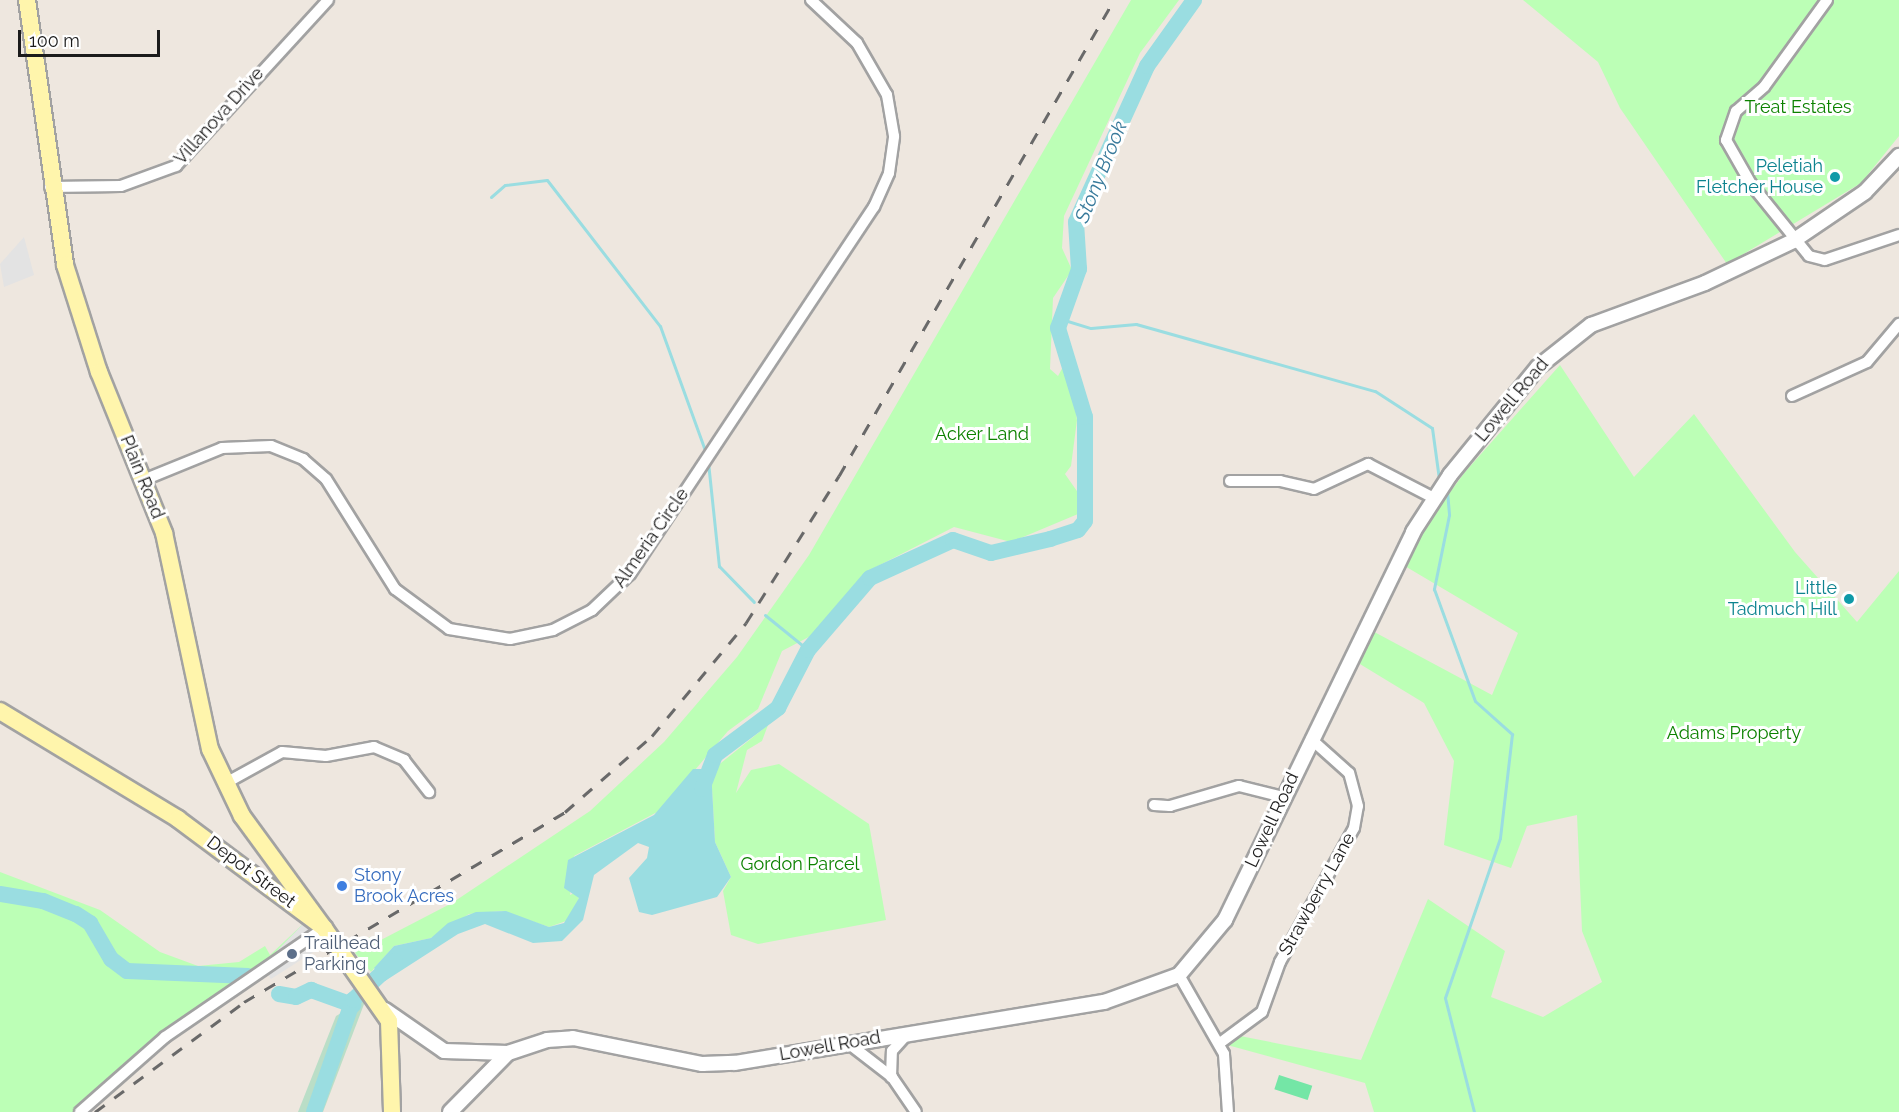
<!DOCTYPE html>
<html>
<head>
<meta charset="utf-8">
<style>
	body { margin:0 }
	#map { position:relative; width:1899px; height:1112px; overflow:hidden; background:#eee7df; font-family:Raleway,sans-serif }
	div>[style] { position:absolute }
	.wetland>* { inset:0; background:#badec7 }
	.park>* { inset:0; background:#bcffb6 }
	.pitch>* { inset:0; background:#74e6a6; transform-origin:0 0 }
	.parking>* { inset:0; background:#e3e3e3 }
	.water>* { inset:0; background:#9adde1 }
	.stream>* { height:3px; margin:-1.5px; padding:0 1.5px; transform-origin:1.5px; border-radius:1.5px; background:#9adde1 }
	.river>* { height:16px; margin:-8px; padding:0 8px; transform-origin:8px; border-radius:8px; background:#9adde1 }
	.roads { filter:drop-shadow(2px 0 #a2a2a2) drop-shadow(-2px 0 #a2a2a2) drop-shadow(0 2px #a2a2a2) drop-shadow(0 -2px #a2a2a2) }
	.minor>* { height:10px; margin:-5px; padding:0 5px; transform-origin:5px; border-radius:5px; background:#fff }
	.tertiary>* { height:14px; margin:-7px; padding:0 7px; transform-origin:7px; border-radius:7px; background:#fff }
	.secondary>* { height:16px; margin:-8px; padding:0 8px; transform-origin:8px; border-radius:8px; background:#fff5ac }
	.rail>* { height:3px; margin-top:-1.5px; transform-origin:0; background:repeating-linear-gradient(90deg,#696969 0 12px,transparent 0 24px) }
	.dots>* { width:16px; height:16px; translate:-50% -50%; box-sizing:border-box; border:3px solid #fff; border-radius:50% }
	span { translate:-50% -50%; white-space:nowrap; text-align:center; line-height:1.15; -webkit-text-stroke:6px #fff; paint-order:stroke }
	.park-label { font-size:18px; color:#0c8200 }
	.street-label { font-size:18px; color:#1b1b1b }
	.culture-label { font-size:18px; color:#0d838f }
	.right { translate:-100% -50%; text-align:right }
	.shop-label { font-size:18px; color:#366cbe }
	.left { translate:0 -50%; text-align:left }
	.service-label { font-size:18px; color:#4e5e75 }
	.water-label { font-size:20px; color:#387a9b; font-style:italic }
	.scale { position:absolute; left:18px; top:30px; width:142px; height:27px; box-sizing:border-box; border:3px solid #1b1b1b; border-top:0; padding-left:8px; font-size:18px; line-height:21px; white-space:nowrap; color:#1b1b1b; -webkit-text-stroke:4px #fff; paint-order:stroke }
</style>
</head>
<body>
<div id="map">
	<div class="wetland">
		<i style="clip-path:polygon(366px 999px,323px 1112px,298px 1112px,336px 1016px)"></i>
	</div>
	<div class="park">
		<i style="clip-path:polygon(1131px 0,1179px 0,1140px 53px,1064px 216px,1062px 248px,1072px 270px,1053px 298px,1050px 369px,1058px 376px,1065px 363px,1070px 370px,1077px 420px,1071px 466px,1065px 474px,1079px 494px,1078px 514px,1011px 542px,954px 527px,872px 569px,822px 630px,782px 651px,758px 709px,728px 731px,661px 810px,574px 856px,570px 895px,576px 892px,579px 898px,569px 920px,549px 927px,502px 911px,469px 914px,431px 938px,394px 946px,371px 972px,355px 953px,370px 937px,377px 942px,452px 903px,590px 811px,664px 742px,737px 657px,809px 555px)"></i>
		<i style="clip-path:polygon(1523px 0,1899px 0,1899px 136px,1861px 183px,1727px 264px,1620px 108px,1598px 62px)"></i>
		<i style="clip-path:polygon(1560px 365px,1634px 477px,1694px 414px,1795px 552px,1857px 622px,1899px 571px,1899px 1112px,1374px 1112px,1365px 1083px,1220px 1043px,1235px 1035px,1361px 1060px,1428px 899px,1505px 951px,1491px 997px,1543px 1017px,1602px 982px,1582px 931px,1577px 815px,1527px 826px,1511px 868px,1444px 845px,1454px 761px,1424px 703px,1350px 658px,1365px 627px,1492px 695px,1518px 633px,1398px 562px,1465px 472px)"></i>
		<i style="clip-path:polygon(768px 725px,762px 741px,747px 750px,736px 793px,751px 770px,779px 764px,869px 824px,886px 920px,758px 944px,731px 935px,723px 891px,731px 877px,715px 842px,711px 771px)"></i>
		<i style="clip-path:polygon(0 872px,100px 910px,160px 952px,198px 966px,239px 962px,265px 946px,270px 955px,303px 924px,324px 939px,189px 1025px,77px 1112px,0 1112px)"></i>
	</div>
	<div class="pitch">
		<i style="left:1279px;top:1075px;width:35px;height:15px;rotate:18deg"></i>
	</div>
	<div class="parking">
		<i style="clip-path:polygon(24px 237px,34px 275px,4px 287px,0 264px)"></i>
		<i style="clip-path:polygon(305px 922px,329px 942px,271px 979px,262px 966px)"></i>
	</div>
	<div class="water">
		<i style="clip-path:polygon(693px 769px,711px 769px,715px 842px,731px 877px,717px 897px,652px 915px,639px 912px,629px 878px,647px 858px,649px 847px,638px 843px,594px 875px,583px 920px,562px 941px,533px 943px,485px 924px,458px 934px,385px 981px,374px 968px,394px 946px,431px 938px,448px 923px,476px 912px,506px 911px,549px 927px,564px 923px,579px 898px,564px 888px,568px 860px,654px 815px)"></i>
	</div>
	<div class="stream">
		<i style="left:491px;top:197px;width:18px;rotate:-41deg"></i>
		<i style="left:505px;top:185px;width:42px;rotate:-6.8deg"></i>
		<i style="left:547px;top:180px;width:185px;rotate:52.3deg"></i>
		<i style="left:660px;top:326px;width:135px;rotate:70.1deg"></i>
		<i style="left:1061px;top:319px;width:31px;rotate:17deg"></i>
		<i style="left:1091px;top:328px;width:45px;rotate:-5.1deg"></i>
		<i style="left:1136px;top:324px;width:248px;rotate:15.7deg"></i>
		<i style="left:1375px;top:391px;width:68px;rotate:33deg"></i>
		<i style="left:1432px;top:428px;width:51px;rotate:82.2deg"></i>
		<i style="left:708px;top:462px;width:105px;rotate:84deg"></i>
		<i style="left:719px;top:566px;width:50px;rotate:45.8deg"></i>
		<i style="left:1447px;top:491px;width:24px;rotate:85deg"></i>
		<i style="left:1449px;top:515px;width:76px;rotate:101.5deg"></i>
		<i style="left:1434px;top:589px;width:119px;rotate:69.9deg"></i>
		<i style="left:1475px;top:701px;width:50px;rotate:41.7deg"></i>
		<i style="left:1512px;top:734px;width:105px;rotate:96.6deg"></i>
		<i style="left:1500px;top:838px;width:169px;rotate:109deg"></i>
		<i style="left:1445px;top:998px;width:118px;rotate:75.7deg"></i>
		<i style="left:765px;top:615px;width:55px;rotate:39.1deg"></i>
	</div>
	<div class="river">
		<i style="left:702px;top:789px;width:36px;rotate:-69deg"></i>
		<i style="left:715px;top:755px;width:79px;rotate:-36.7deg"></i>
		<i style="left:778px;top:708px;width:65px;rotate:-62.7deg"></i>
		<i style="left:808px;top:650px;width:95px;rotate:-49.3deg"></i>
		<i style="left:870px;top:578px;width:91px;rotate:-24.6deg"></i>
		<i style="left:953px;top:540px;width:40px;rotate:18.9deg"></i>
		<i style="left:991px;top:553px;width:61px;rotate:-13.3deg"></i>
		<i style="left:1050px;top:539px;width:29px;rotate:-18deg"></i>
		<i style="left:1078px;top:530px;width:11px;rotate:-52deg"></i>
		<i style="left:1085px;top:521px;width:104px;rotate:-90deg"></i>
		<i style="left:1085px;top:417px;width:93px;rotate:-106.9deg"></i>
		<i style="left:1058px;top:328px;width:63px;rotate:-70.4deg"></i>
		<i style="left:1079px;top:269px;width:47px;rotate:-93.7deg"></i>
		<i style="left:1076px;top:222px;width:171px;rotate:-65.5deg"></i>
		<i style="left:1147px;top:66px;width:81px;rotate:-54.5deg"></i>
		<i style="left:0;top:894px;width:44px;rotate:9.2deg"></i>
		<i style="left:43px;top:901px;width:35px;rotate:22deg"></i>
		<i style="left:76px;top:914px;width:17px;rotate:33deg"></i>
		<i style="left:90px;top:923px;width:42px;rotate:59.7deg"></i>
		<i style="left:111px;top:959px;width:20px;rotate:37deg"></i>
		<i style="left:127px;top:971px;width:121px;rotate:2.4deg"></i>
		<i style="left:279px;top:994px;width:17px;rotate:10deg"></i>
		<i style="left:296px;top:997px;width:17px;rotate:-25deg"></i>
		<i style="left:311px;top:990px;width:45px;rotate:19.7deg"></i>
		<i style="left:314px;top:1112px;width:119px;rotate:-70.8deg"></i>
		<i style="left:353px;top:1000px;width:57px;rotate:-42.9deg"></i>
	</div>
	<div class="roads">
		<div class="minor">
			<i style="left:1827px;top:0;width:107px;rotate:125.9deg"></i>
			<i style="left:1764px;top:87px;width:37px;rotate:139deg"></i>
			<i style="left:1736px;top:111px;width:31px;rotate:109deg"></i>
			<i style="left:1726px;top:140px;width:51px;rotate:60.4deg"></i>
			<i style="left:1751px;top:184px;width:92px;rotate:51.1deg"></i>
			<i style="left:1809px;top:256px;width:16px;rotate:14deg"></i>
			<i style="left:1825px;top:260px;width:78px;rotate:-18.7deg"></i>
			<i style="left:50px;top:187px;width:71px;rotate:-0.8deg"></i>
			<i style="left:121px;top:186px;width:59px;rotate:-20deg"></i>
			<i style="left:176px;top:166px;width:225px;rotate:-47.5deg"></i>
			<i style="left:1792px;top:396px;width:82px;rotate:-24.4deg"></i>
			<i style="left:1867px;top:362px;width:50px;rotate:-49.9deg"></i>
			<i style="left:146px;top:479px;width:82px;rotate:-22.2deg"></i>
			<i style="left:222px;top:448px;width:49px;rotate:-2.3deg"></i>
			<i style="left:271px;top:446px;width:35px;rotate:22deg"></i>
			<i style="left:303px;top:459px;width:30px;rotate:41deg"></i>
			<i style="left:326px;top:479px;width:130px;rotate:57.9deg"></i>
			<i style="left:395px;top:589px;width:67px;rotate:36.5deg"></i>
			<i style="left:449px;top:629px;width:62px;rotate:9.3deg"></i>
			<i style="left:510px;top:639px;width:44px;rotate:-11.8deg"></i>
			<i style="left:553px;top:630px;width:44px;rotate:-27.1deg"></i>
			<i style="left:592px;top:610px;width:52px;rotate:-43.5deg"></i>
			<i style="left:630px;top:574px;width:441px;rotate:-56.4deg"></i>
			<i style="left:874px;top:207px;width:37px;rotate:-66deg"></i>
			<i style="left:889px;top:173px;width:37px;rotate:-82deg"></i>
			<i style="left:894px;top:136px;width:42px;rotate:-99.7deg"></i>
			<i style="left:887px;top:95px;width:60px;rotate:-120deg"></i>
			<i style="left:857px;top:43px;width:63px;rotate:-136.9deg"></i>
			<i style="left:1230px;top:481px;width:50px"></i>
			<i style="left:1280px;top:481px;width:35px;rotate:13deg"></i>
			<i style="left:1314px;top:489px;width:60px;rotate:-24.8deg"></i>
			<i style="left:1368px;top:464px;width:74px;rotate:27.3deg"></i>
			<i style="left:224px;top:784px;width:66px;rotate:-28.9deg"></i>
			<i style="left:282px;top:752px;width:44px;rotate:5.2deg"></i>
			<i style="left:326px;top:756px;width:49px;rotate:-10.6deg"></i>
			<i style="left:374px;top:747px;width:33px;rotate:23deg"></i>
			<i style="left:404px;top:760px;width:41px;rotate:52deg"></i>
			<i style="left:1154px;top:805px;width:16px;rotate:4deg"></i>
			<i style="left:1170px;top:806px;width:72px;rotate:-16.2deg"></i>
			<i style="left:1239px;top:786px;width:45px;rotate:14deg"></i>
			<i style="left:1179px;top:975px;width:91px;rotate:60.3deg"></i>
			<i style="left:1224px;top:1054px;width:58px;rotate:86.1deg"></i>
			<i style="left:848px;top:1043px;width:56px;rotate:37.7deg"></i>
			<i style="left:892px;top:1077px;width:42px;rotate:55.6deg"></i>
			<i style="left:1220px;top:1043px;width:52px;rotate:-36.4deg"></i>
			<i style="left:1262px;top:1012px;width:53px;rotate:-70.2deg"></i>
			<i style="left:1280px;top:962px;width:153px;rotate:-61.1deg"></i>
			<i style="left:1354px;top:828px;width:22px;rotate:-80deg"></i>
			<i style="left:1358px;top:806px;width:34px;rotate:-105deg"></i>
			<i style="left:1349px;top:773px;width:51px;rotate:-138.2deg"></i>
			<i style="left:891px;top:1077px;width:26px;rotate:-88deg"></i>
			<i style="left:892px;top:1051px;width:24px;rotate:-48deg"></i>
			<i style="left:80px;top:1112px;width:113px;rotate:-41.4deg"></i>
			<i style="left:165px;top:1037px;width:193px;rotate:-34.4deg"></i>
		</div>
		<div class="tertiary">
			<i style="left:385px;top:1010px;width:72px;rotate:34.8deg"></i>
			<i style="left:444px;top:1051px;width:64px;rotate:1.8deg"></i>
			<i style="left:450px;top:1112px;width:83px;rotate:-45.5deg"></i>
			<i style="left:508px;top:1053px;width:41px;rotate:-18.4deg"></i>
			<i style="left:547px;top:1040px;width:26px;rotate:-4deg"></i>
			<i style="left:573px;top:1038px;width:132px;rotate:11.4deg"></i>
			<i style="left:702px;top:1064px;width:33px;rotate:-2deg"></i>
			<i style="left:735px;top:1063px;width:374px;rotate:-9.4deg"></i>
			<i style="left:1104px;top:1002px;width:80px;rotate:-19.8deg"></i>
			<i style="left:1179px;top:975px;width:72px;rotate:-50.1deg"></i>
			<i style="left:1225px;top:920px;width:431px;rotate:-64.1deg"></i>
			<i style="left:1413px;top:532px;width:68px;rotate:-57deg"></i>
			<i style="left:1450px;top:475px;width:139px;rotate:-50.8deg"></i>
			<i style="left:1538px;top:367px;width:68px;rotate:-38.4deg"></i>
			<i style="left:1591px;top:325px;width:121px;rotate:-20.2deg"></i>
			<i style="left:1705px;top:283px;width:98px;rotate:-25.5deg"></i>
			<i style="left:1793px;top:241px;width:87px;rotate:-34.2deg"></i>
			<i style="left:1865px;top:192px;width:50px;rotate:-46.6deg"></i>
		</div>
		<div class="secondary">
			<i style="left:27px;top:0;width:268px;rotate:81.8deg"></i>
			<i style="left:65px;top:265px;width:112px;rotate:72.4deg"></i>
			<i style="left:99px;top:372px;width:174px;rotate:68deg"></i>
			<i style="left:164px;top:533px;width:221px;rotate:78deg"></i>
			<i style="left:210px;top:749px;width:74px;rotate:64.5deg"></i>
			<i style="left:242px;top:816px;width:139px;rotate:53.8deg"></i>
			<i style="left:0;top:711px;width:208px;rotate:31.2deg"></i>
			<i style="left:178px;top:819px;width:182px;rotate:36.7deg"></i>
			<i style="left:324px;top:928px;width:113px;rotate:55deg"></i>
			<i style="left:389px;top:1021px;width:91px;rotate:88.1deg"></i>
		</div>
	</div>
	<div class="rail">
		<i style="left:95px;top:1112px;width:185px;rotate:-36.4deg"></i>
		<i style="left:244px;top:1002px;width:373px;rotate:-30.6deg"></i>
		<i style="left:565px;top:812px;width:116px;rotate:-41.1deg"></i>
		<i style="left:652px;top:736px;width:147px;rotate:-50.2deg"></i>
		<i style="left:746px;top:623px;width:174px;rotate:-57.7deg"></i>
		<i style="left:839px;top:476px;width:550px;rotate:-59.98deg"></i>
	</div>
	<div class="dots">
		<i style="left:1835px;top:177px;background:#0f9aa8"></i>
		<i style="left:1849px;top:599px;background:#0f9aa8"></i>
		<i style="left:342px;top:886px;background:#3f7fe0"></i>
		<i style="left:292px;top:954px;background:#5c6f8a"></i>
	</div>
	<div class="park-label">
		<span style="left:1798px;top:107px">Treat Estates</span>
		<span style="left:982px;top:434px">Acker Land</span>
		<span style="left:1734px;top:733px">Adams Property</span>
		<span style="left:800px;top:864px">Gordon Parcel</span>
	</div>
	<div class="street-label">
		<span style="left:219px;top:116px;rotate:-48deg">Villanova Drive</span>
		<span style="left:1512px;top:400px;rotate:-50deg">Lowell Road</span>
		<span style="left:142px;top:477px;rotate:68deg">Plain Road</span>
		<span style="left:651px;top:538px;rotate:-55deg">Almeria Circle</span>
		<span style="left:1272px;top:820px;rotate:-65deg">Lowell Road</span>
		<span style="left:251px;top:872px;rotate:37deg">Depot Street</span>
		<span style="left:1317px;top:894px;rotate:-61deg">Strawberry Lane</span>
		<span style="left:830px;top:1046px;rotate:-10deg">Lowell Road</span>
	</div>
	<div class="culture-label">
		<span class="right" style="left:1823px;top:177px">Peletiah<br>Fletcher House</span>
		<span class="right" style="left:1837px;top:599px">Little<br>Tadmuch Hill</span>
	</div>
	<div class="shop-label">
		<span class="left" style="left:354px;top:886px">Stony<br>Brook Acres</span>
	</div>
	<div class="service-label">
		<span class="left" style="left:304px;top:954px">Trailhead<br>Parking</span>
	</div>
	<div class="water-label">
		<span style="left:1101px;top:172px;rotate:-68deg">Stony Brook</span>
	</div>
	<div class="scale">100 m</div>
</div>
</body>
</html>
